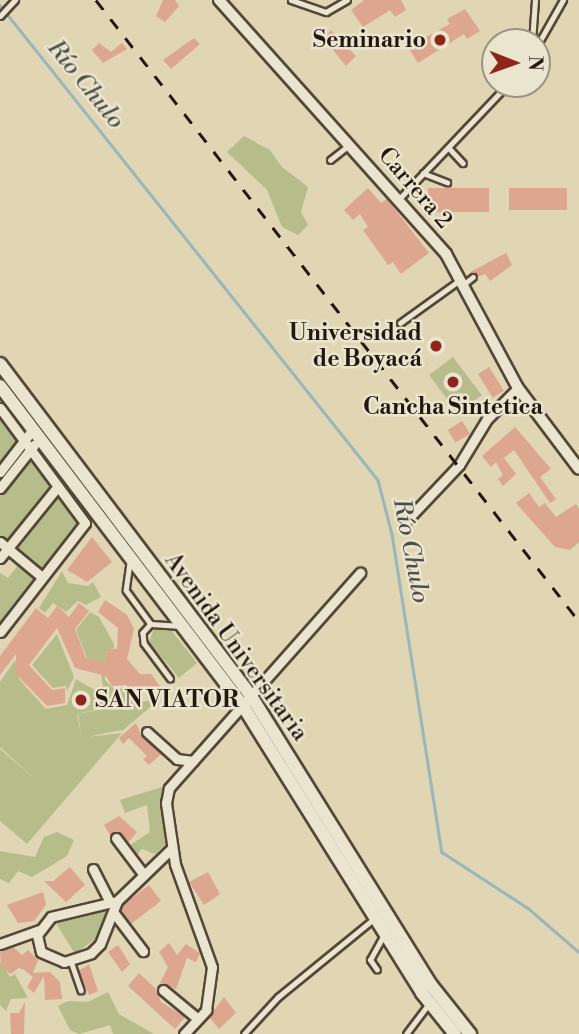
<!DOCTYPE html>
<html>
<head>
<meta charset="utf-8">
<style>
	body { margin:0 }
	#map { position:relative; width:579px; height:1034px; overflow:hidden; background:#e0d6b4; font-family:"Libre Bodoni",serif }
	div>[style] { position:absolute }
	.green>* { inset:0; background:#b7bd8a; transform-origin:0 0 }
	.stream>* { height:2.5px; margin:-1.25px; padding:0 1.25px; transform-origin:1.25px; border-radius:1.25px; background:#9ab6b9 }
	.building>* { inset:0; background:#dda68e; transform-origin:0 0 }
	.roads { filter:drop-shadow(2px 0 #544738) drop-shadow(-2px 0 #544738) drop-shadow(0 2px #544738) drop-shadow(0 -2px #544738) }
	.service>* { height:4.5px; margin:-2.25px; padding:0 2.25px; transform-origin:2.25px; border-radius:2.25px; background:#ebe4ce }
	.minor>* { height:9px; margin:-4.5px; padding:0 4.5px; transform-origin:4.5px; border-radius:4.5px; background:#ebe4ce }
	.tertiary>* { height:10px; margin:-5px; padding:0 5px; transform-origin:5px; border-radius:5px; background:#ebe4ce }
	.secondary>* { height:12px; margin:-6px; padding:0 6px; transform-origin:6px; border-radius:6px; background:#ebe4ce }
	.rail>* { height:2.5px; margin-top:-1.25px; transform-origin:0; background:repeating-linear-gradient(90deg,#25170f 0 12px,transparent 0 24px) }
	.dots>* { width:19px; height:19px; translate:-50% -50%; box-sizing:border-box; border:4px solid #ebe4ce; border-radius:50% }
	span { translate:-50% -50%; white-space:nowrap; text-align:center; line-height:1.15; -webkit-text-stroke:5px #ebe4ce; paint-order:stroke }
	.poi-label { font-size:23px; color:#25170f; font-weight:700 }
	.right { translate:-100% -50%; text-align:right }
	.left { translate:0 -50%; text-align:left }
	.street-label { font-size:23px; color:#25170f }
	.water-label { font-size:24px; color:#4e4f4a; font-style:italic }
	.north { position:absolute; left:481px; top:28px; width:70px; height:70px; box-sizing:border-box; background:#ebe4ce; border:2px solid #9c9282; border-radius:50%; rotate:91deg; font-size:19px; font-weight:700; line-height:28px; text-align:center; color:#25170f }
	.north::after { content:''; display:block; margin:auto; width:24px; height:32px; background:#8f2418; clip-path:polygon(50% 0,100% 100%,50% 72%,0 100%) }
</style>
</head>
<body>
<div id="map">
	<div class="green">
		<i style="clip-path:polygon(244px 136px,270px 150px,282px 167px,308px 187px,301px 212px,308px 225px,298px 235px,282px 227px,267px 190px,227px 152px)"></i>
		<i style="left:453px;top:357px;width:48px;height:30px;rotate:53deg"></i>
		<i style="clip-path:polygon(0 413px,29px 450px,0 485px)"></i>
		<i style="clip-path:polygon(33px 455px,54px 485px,7px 544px,0 538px,0 494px)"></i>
		<i style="clip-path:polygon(58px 491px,80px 522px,42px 573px,13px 547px)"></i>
		<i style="clip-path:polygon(19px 564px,39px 580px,0 627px,0 573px,8px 578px)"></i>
		<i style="clip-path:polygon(62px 571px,68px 583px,88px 586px,93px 582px,101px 597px,86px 605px,78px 601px,66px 612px,53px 603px,45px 613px,39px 608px)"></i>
		<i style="clip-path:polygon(90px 612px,99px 617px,114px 644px,114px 648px,107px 648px,105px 664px,87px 658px,76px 630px)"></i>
		<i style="clip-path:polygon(154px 629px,171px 630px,197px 663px,179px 678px,149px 642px)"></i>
		<i style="clip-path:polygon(57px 634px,74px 677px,67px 691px,66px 686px,53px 688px,32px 665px)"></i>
		<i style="clip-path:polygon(15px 660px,19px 679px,46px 709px,67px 705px,76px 679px,102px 694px,106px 707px,77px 714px,82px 739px,78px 714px,117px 706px,119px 712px,118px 705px,107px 707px,100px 669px,105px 670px,105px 680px,113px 688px,124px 689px,125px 696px,140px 702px,161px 698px,122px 731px,121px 730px,87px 737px,122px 733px,27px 844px,0 821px,0 749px,36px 780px,0 747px,0 682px)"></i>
		<i style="clip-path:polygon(162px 787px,168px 842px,155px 854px,142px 849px,133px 859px,127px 847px,150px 832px,147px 805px,125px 813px,120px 800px)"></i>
		<i style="clip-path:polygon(57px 832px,74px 840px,67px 856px,32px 877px,18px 871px,9px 883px,0 879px,0 851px,35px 857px,44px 837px)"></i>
		<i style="clip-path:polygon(110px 906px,99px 936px,75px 954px,54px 920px)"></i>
		<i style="clip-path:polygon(0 962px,10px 977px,15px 974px,28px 998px,11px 999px,6px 1011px,0 1005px)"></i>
		<i style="clip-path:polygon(108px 992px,119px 1014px,154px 1034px,113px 1034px,110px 1025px,79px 1034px,70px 1030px,58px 1006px,68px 1001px,88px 1002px)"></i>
	</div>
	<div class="stream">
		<i style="left:0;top:5px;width:607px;rotate:51.49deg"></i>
		<i style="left:378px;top:480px;width:56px;rotate:75.5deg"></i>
		<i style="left:392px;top:534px;width:322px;rotate:81.1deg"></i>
		<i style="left:442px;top:852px;width:103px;rotate:33.1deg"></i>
		<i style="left:528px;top:908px;width:67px;rotate:40.8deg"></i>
	</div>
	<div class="building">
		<i style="clip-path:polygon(163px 0,175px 0,179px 6px,165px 22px,156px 16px)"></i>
		<i style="clip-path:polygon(364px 0,401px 0,406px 10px,395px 17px,390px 10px,363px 27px,351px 10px)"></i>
		<i style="clip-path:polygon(465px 9px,480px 31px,467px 39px,464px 34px,418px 63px,408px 47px,450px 24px,447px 19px)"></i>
		<i style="clip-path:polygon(331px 30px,356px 56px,346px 66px,328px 44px,327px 35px)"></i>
		<i style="clip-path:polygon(194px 38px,200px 44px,171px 69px,163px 60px)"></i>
		<i style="clip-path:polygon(99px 43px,111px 52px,122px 43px,127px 49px,103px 63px,92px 50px)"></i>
		<i style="clip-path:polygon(368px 188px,381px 203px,387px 199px,429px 253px,401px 274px,393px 262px,388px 265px,363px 230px,368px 227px,360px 214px,353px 220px,344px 210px)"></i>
		<i style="left:428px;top:188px;width:61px;height:24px"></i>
		<i style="left:567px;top:188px;width:22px;height:58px;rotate:90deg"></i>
		<i style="clip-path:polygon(506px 253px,512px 265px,490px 281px,485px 274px,478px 277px,470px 272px)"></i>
		<i style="left:489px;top:367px;width:28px;height:13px;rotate:58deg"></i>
		<i style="left:462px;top:421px;width:15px;height:17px;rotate:58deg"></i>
		<i style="clip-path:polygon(515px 427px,551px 469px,540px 477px,556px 499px,550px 503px,514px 450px,504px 458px,516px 474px,503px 486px,498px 479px,503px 475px,496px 462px,491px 467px,482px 456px)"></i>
		<i style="clip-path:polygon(529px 493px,539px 507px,545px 503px,556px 517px,576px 504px,579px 509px,579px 542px,570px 550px,555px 547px,516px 503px)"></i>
		<i style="clip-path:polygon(92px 537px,112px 562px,87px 582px,67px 570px)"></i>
		<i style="clip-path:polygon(105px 600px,127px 615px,134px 629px,127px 659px,140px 674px,151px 674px,162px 689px,153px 697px,145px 686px,134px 695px,126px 685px,112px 686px,106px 676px,75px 668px,57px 628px,29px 665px,52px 690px,65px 688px,65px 703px,47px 706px,16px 674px,16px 654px,0 675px,0 656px,36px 608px,48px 618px,57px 606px,69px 617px,79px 603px,89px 611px,75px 629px,86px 658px,105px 662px,107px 648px,117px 649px,118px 628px,98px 612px)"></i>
		<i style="clip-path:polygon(136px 723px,142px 737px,161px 754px,149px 765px,143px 759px,147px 756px,129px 738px,123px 744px,119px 738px)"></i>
		<i style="clip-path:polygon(119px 816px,137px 832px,128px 843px,119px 832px,110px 835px,104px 825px)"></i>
		<i style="clip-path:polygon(70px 867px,85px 885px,66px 902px,44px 881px,53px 881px)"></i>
		<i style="clip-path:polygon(208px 872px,220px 894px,204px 905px,189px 882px)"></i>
		<i style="clip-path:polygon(149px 885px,161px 901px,131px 924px,121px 910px,123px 905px)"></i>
		<i style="clip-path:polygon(43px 892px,46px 905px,34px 921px,18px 923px,7px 905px)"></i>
		<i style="clip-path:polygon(169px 943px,177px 955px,186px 944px,200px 953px,196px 962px,187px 958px,176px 989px,160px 983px,168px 967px,159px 952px)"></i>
		<i style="clip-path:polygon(118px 945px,130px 964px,122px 972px,108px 952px)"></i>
		<i style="clip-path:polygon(13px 947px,22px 955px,28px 950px,38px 960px,33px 973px,50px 972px,60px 982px,62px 999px,45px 1000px,44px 976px,34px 993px,27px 987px,33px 977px,24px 970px,19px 968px,10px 974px,1px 966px,0 951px)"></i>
		<i style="clip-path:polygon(89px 964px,98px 991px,89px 995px,79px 971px)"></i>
		<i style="clip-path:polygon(139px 973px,156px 989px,161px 1002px,185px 1017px,175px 1029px,128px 986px)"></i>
		<i style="clip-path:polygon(224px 997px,236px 1013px,219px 1029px,209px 1017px)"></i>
		<i style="clip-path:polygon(25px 1002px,24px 1034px,11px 1034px,10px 1013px,19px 1013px)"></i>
	</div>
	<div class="roads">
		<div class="service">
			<i style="left:291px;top:0;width:37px;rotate:19deg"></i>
			<i style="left:326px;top:12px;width:24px;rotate:-30deg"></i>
			<i style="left:0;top:16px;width:22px;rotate:-47deg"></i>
			<i style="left:532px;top:42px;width:42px;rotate:-85.9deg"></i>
			<i style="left:537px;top:46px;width:53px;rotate:-60.5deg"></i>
			<i style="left:450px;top:149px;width:19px;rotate:47deg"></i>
			<i style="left:330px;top:160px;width:24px;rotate:-38deg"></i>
			<i style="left:423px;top:173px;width:26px;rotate:21deg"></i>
			<i style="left:399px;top:199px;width:158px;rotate:-46.5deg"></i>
			<i style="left:464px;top:284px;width:11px;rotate:-38deg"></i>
			<i style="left:400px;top:323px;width:74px;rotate:-35.6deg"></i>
			<i style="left:130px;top:563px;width:27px;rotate:98deg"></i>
			<i style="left:126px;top:590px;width:42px;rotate:53.7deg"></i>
			<i style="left:151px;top:624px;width:26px;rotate:4deg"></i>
			<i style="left:151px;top:624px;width:12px;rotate:132deg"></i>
			<i style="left:143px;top:633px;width:10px;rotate:84deg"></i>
			<i style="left:144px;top:643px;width:44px;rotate:53.4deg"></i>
			<i style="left:71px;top:961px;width:31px;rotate:71deg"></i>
			<i style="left:377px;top:970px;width:12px;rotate:-125deg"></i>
			<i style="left:370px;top:960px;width:26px;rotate:-61deg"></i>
			<i style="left:244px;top:1034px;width:50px;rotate:-47.4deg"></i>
			<i style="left:278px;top:997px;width:125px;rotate:-39.2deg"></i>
			<i style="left:406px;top:1034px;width:38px;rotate:-53deg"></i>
		</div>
		<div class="minor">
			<i style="left:0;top:408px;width:143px;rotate:53.5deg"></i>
			<i style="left:85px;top:523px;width:138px;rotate:127.9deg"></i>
			<i style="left:0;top:472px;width:54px;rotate:-52.5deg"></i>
			<i style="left:0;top:488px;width:55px;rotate:-51.7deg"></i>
			<i style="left:407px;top:520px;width:76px;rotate:-46.6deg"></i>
			<i style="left:459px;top:465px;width:54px;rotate:-58.7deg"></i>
			<i style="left:487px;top:419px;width:44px;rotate:-45deg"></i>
			<i style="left:0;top:542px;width:55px;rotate:39.8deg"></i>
			<i style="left:0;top:558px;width:92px;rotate:-51.1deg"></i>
			<i style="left:147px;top:732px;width:40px;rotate:42deg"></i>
			<i style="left:177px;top:759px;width:16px;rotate:7deg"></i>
			<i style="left:116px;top:838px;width:46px;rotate:52.9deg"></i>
			<i style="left:93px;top:869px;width:36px;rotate:63deg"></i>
			<i style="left:117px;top:901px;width:68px;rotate:166.4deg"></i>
			<i style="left:51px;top:917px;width:23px;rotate:128deg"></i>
			<i style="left:37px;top:935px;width:17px;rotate:77deg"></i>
			<i style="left:41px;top:952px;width:25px;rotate:23deg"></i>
			<i style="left:64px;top:962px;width:28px;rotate:-18deg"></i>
			<i style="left:91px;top:953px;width:13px;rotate:-45deg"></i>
			<i style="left:100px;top:944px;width:46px;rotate:-68.4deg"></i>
			<i style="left:117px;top:901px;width:76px;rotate:-43.9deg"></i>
			<i style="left:114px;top:913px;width:48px;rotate:52.7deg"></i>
			<i style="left:0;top:944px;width:41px;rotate:-19.7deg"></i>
			<i style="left:163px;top:990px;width:45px;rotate:39.6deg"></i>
			<i style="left:184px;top:1034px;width:33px;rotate:-47deg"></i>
			<i style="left:206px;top:1010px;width:43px;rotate:-82.1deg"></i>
			<i style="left:212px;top:967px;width:109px;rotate:-109.8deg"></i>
			<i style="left:175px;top:864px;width:62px;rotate:-98.4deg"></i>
			<i style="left:166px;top:803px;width:15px;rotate:-79deg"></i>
			<i style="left:169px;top:788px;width:288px;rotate:-48.4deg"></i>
		</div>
		<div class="tertiary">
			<i style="left:219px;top:0;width:341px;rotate:48.2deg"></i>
			<i style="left:446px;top:254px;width:152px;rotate:61.8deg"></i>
			<i style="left:518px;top:388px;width:101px;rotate:53deg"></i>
		</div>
		<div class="secondary">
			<i style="left:0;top:364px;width:416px;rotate:52.9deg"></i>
			<i style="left:251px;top:696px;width:340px;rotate:58.1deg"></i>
			<i style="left:431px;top:985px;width:63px;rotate:51.5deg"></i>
			<i style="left:0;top:386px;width:402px;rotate:52.8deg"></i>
			<i style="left:243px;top:706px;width:338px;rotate:58deg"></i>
			<i style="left:422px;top:993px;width:53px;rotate:51.2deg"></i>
		</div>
	</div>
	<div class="rail">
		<i style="left:96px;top:0;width:787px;rotate:52.13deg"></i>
	</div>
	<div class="dots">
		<i style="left:440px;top:40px;background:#8f2418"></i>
		<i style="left:436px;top:346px;background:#8f2418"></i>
		<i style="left:453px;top:382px;background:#8f2418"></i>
		<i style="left:81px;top:700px;background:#8f2418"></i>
	</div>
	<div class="poi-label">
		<span class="right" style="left:426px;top:40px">Seminario</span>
		<span class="right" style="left:422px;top:346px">Universidad<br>de Boyacá</span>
		<span style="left:453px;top:407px">Cancha Sintetica</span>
		<span class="left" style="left:95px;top:700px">SAN VIATOR</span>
	</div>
	<div class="street-label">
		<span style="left:415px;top:188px;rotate:49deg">Carrera 2</span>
		<span style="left:236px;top:647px;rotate:54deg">Avenida Universitaria</span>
	</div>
	<div class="water-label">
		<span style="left:85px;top:85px;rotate:51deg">Río Chulo</span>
		<span style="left:410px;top:551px;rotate:79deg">Río Chulo</span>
	</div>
	<div class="north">N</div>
</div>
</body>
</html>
